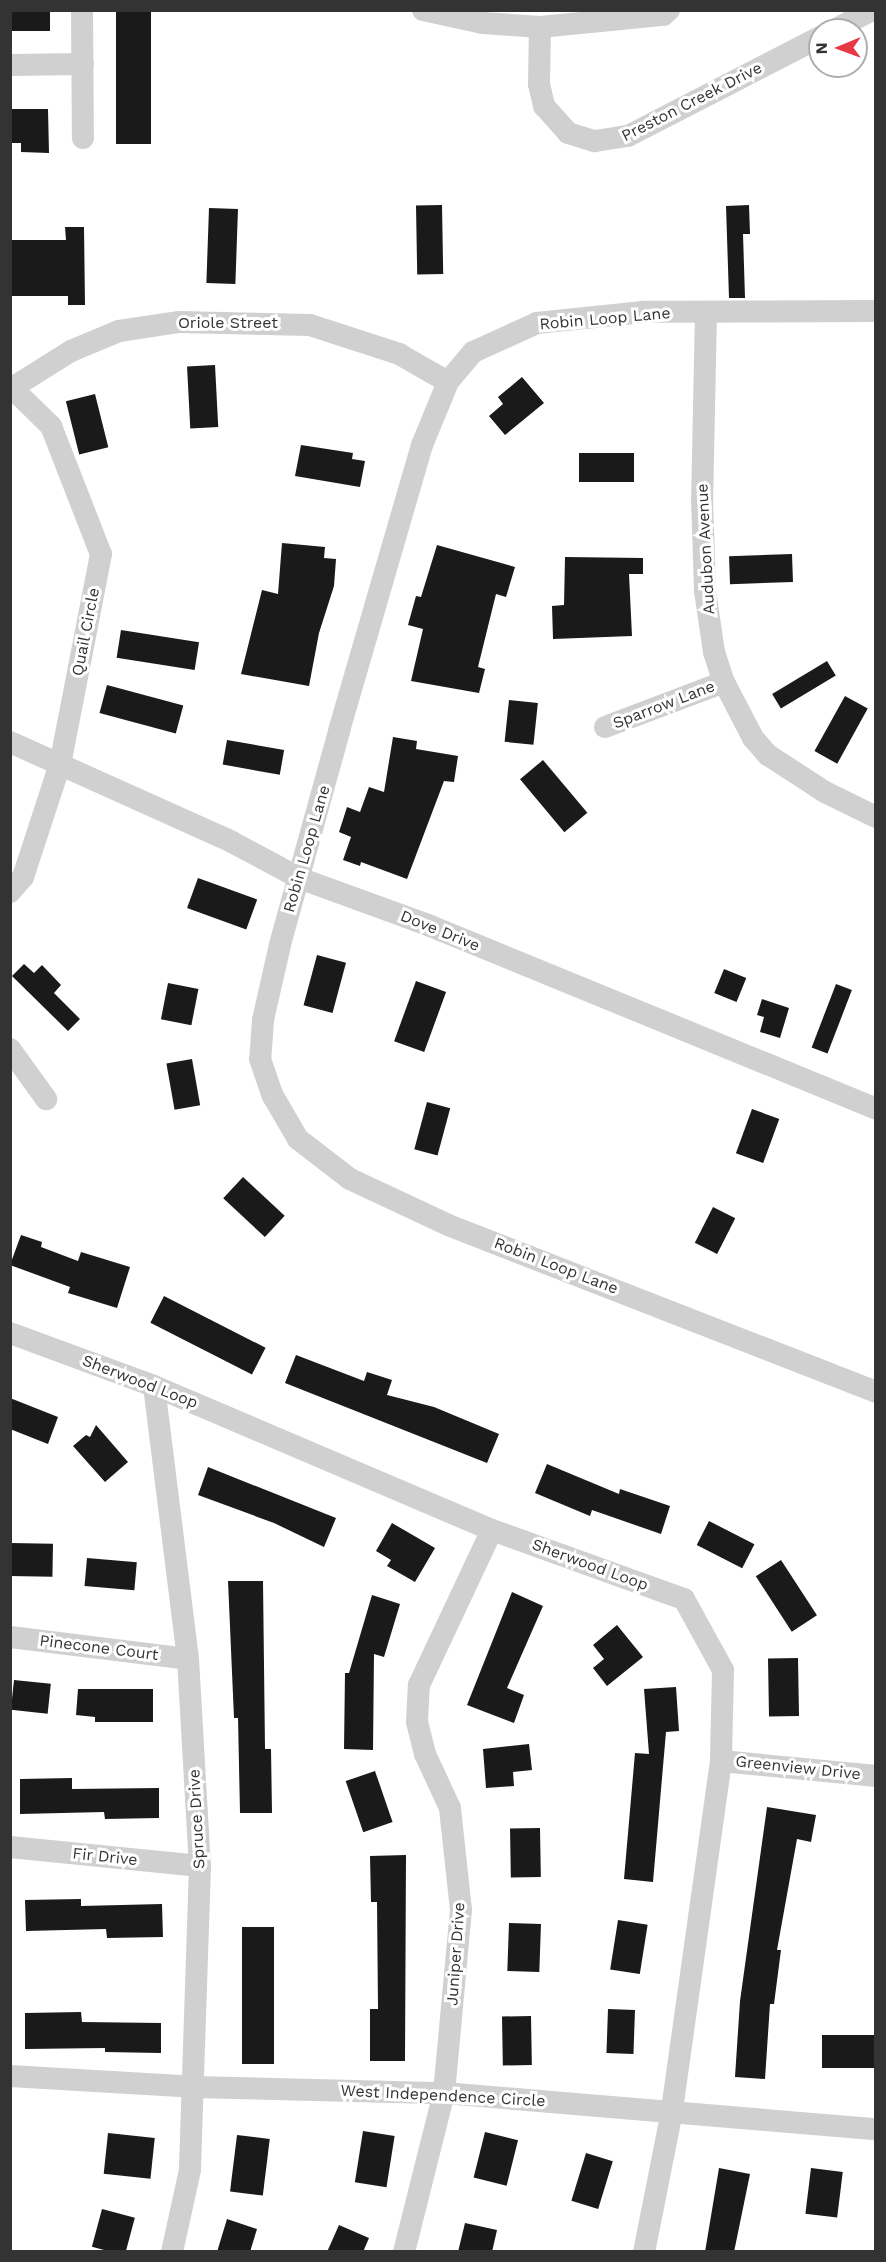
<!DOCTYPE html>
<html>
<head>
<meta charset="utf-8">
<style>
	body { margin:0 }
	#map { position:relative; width:886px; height:2262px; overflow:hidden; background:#fff; font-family:"Work Sans",sans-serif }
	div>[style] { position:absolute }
	.building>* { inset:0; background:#1a1a1a; transform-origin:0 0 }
	.street>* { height:22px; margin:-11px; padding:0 11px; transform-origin:11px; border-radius:11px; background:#d0d0d0 }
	span { translate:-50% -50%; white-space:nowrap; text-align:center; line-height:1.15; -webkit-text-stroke:6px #fff; paint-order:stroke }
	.street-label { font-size:16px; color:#333 }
	.frame { position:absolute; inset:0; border:12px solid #333; pointer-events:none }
	.north { position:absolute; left:808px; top:18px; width:60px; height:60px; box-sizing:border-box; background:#fff; border:2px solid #adadad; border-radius:50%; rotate:269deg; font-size:16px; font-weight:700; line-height:24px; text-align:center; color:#333 }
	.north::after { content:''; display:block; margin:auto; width:21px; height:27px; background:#e63946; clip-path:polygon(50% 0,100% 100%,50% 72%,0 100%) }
</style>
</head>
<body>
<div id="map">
	<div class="building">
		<i style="left:10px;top:10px;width:40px;height:21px"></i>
		<i style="left:151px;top:10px;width:134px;height:35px;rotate:90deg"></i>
		<i style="clip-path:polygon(10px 109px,48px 109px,49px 153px,21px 152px,21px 143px,10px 143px)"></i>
		<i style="left:442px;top:205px;width:69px;height:26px;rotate:89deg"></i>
		<i style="clip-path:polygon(749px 205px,750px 234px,743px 234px,745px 298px,729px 298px,726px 206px)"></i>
		<i style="left:209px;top:208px;width:29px;height:75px;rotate:2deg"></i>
		<i style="clip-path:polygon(65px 227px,84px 227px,85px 305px,68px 305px,68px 296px,10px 296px,10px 240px,66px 240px)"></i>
		<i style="left:215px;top:365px;width:62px;height:28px;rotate:87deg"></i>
		<i style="clip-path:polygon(522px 377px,544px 403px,505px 435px,489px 416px,503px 404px,498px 397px)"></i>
		<i style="left:95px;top:394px;width:55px;height:30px;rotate:76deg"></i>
		<i style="clip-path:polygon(301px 445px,353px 453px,352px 459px,365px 461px,360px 487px,295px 476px)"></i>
		<i style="left:579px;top:453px;width:55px;height:29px"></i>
		<i style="clip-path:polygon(282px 543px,325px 547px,324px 558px,336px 559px,334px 586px,319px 633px,309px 686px,241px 674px,262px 590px,278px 594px)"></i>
		<i style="clip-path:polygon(437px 545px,515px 567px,506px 597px,496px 594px,478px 667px,485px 669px,479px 693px,411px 681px,423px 629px,408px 625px,416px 596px,421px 597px)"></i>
		<i style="left:792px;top:554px;width:28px;height:63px;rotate:88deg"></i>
		<i style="clip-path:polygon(565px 557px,643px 558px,643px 574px,629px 574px,632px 636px,553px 639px,552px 606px,564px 605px)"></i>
		<i style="left:121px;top:630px;width:79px;height:28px;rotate:9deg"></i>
		<i style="left:827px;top:661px;width:17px;height:64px;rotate:59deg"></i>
		<i style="left:107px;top:685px;width:79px;height:29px;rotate:15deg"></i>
		<i style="left:845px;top:696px;width:26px;height:63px;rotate:29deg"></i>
		<i style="left:509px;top:700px;width:29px;height:42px;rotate:6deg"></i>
		<i style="clip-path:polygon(393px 737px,417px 741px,416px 749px,458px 756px,454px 782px,444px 781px,407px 879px,361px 862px,360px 866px,343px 860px,351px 837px,339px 832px,347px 807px,360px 812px,369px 787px,384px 792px)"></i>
		<i style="left:227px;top:740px;width:58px;height:25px;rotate:10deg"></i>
		<i style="left:543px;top:760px;width:69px;height:30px;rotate:50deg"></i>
		<i style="left:198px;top:878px;width:63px;height:32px;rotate:20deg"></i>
		<i style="left:317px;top:955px;width:30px;height:52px;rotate:15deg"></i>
		<i style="clip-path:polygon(24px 964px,34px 973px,42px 965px,61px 985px,54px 993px,80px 1019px,68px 1031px,12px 976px)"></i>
		<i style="left:724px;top:969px;width:24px;height:26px;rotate:22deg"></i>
		<i style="left:416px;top:981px;width:32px;height:64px;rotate:20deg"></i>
		<i style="left:168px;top:983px;width:31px;height:37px;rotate:11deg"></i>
		<i style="left:836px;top:984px;width:17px;height:68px;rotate:21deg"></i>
		<i style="clip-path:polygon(762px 999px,789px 1008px,780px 1038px,760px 1032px,764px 1017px,757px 1015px)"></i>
		<i style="left:192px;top:1059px;width:47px;height:26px;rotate:80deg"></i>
		<i style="left:427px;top:1102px;width:24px;height:49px;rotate:15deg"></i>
		<i style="left:752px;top:1109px;width:29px;height:47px;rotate:20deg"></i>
		<i style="left:243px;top:1177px;width:57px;height:29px;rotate:43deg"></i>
		<i style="left:713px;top:1207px;width:25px;height:40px;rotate:27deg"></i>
		<i style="clip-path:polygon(21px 1235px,42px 1242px,41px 1247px,78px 1261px,81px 1252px,130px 1267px,117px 1308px,68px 1293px,70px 1287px,10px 1265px)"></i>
		<i style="left:164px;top:1296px;width:114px;height:30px;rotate:27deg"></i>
		<i style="clip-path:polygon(296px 1355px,364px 1381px,367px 1372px,392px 1380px,387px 1395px,434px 1407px,499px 1434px,487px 1463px,285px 1383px)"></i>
		<i style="clip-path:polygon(10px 1398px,58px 1417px,48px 1444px,10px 1429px)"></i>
		<i style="clip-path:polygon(96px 1425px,128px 1462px,105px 1482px,73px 1446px,86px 1435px,90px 1437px)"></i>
		<i style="clip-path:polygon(547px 1464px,619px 1494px,620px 1489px,670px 1506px,661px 1534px,592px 1510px,590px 1516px,535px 1493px)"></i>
		<i style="clip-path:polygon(208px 1467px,336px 1518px,324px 1547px,274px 1523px,198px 1495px)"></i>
		<i style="left:709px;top:1521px;width:51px;height:27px;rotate:27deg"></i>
		<i style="clip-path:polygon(392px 1523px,435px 1548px,415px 1582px,387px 1566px,391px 1560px,376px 1551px)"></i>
		<i style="left:10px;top:1543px;width:43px;height:33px;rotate:1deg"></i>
		<i style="left:87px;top:1558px;width:50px;height:28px;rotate:5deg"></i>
		<i style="left:781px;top:1560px;width:66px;height:30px;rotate:57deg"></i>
		<i style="clip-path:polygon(228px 1581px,263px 1581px,265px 1749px,271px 1749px,272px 1813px,240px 1813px,238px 1718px,234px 1718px)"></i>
		<i style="clip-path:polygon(512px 1592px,543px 1606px,507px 1688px,524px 1695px,514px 1723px,467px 1705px)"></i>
		<i style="clip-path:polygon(372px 1595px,400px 1604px,384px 1657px,374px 1654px,373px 1750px,344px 1749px,345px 1673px,349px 1673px)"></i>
		<i style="clip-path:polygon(617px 1625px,643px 1657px,607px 1686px,593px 1668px,604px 1659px,593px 1645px)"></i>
		<i style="left:798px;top:1658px;width:58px;height:30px;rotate:89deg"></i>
		<i style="left:14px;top:1680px;width:37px;height:30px;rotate:6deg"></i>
		<i style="clip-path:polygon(676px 1687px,679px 1731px,666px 1732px,653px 1882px,624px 1879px,635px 1753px,649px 1754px,644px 1689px)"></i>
		<i style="clip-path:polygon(78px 1689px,153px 1689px,153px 1722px,95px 1722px,95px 1717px,76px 1715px)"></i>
		<i style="clip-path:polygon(529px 1744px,532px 1770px,513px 1772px,514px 1786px,486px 1788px,483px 1749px)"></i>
		<i style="left:375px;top:1771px;width:54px;height:31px;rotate:71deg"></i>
		<i style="clip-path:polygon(72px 1778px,72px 1789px,159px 1788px,159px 1818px,105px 1819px,104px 1812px,20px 1814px,20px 1779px)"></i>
		<i style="clip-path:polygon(767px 1807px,816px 1815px,811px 1842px,797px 1839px,777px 1950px,781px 1950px,774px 2004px,770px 2004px,765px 2079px,735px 2077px,740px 2001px)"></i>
		<i style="left:540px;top:1828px;width:49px;height:30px;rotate:89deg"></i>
		<i style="clip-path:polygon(406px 1855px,405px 2061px,370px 2061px,370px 2009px,378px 2009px,377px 1902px,371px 1902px,370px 1856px)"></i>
		<i style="clip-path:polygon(81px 1899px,81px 1906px,162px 1904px,163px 1937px,107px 1938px,106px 1929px,26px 1931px,25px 1900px)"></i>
		<i style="left:618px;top:1920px;width:30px;height:50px;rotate:9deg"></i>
		<i style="left:509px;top:1923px;width:32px;height:48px;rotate:2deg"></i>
		<i style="left:242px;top:1927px;width:32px;height:137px"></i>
		<i style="left:608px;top:2009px;width:27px;height:44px;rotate:2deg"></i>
		<i style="clip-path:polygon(81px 2012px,82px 2022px,161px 2023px,161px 2053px,105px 2052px,105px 2048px,25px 2049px,25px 2013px)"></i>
		<i style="left:531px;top:2016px;width:49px;height:29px;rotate:89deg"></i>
		<i style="left:876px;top:2035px;width:33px;height:54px;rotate:90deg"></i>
		<i style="left:363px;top:2131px;width:32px;height:52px;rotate:9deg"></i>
		<i style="left:485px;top:2132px;width:34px;height:47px;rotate:14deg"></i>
		<i style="left:108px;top:2133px;width:47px;height:41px;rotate:6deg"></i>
		<i style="left:237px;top:2135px;width:33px;height:57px;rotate:7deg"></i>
		<i style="left:586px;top:2153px;width:28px;height:50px;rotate:17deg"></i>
		<i style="clip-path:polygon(719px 2168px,750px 2174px,734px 2252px,705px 2252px)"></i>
		<i style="left:811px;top:2168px;width:32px;height:46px;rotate:7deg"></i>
		<i style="left:102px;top:2209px;width:34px;height:39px;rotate:15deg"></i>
		<i style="clip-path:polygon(227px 2219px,257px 2229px,250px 2252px,217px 2252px)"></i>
		<i style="clip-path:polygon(465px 2223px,497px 2230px,492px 2252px,458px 2252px)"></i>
		<i style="clip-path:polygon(339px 2225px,369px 2238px,363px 2252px,327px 2252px)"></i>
	</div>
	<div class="street">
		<i style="left:82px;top:10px;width:128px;rotate:89.6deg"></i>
		<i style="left:423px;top:10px;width:61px;rotate:12.2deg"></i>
		<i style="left:483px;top:23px;width:57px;rotate:4deg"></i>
		<i style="left:540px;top:27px;width:124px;rotate:-5.6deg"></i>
		<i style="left:663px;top:15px;width:8px;rotate:-40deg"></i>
		<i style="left:540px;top:27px;width:57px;rotate:91deg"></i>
		<i style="left:539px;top:84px;width:23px;rotate:77deg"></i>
		<i style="left:544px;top:106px;width:36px;rotate:48deg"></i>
		<i style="left:568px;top:133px;width:28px;rotate:17deg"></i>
		<i style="left:595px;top:141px;width:33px;rotate:-9deg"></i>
		<i style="left:628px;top:136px;width:216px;rotate:-27.3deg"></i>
		<i style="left:834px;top:30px;width:43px;rotate:-27.8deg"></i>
		<i style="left:10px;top:65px;width:73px;rotate:-0.8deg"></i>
		<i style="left:876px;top:311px;width:233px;rotate:179.8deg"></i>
		<i style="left:643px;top:312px;width:107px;rotate:174.1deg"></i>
		<i style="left:537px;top:323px;width:70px;rotate:155.6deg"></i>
		<i style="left:473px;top:352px;width:39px;rotate:130deg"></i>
		<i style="left:448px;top:382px;width:68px;rotate:112.4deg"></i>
		<i style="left:422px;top:445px;width:295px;rotate:106.2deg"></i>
		<i style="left:340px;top:728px;width:225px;rotate:105.5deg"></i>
		<i style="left:280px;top:945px;width:77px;rotate:102.8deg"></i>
		<i style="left:263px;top:1020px;width:39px;rotate:94deg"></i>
		<i style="left:260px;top:1059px;width:39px;rotate:71deg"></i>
		<i style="left:273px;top:1096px;width:50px;rotate:59.8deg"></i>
		<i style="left:298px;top:1139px;width:66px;rotate:37.6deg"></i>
		<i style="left:350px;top:1179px;width:108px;rotate:25.1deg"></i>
		<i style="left:448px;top:1225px;width:459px;rotate:21.3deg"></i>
		<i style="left:706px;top:313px;width:186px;rotate:91.2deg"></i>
		<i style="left:702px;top:499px;width:92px;rotate:88.1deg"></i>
		<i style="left:705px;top:591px;width:62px;rotate:81.6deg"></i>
		<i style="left:714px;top:652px;width:32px;rotate:72deg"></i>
		<i style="left:724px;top:682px;width:63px;rotate:62.6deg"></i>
		<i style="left:753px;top:738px;width:23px;rotate:49deg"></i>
		<i style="left:768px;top:755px;width:68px;rotate:33deg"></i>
		<i style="left:825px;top:792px;width:57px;rotate:26.1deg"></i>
		<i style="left:10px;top:386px;width:57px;rotate:44.3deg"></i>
		<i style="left:51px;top:426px;width:137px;rotate:68.7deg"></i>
		<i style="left:101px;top:554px;width:214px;rotate:101deg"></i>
		<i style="left:60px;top:764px;width:119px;rotate:108.1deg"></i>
		<i style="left:23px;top:877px;width:20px;rotate:131deg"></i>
		<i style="left:12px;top:388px;width:70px;rotate:-32.1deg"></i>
		<i style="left:71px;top:351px;width:52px;rotate:-22.6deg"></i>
		<i style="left:119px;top:331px;width:61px;rotate:-8.5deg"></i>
		<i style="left:179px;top:322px;width:131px;rotate:1.3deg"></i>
		<i style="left:310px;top:325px;width:94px;rotate:18deg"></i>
		<i style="left:399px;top:354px;width:56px;rotate:29.7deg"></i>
		<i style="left:605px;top:727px;width:127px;rotate:-20.7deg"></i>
		<i style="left:10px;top:742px;width:243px;rotate:24.2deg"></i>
		<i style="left:232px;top:842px;width:76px;rotate:28.2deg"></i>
		<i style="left:299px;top:878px;width:137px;rotate:20deg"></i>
		<i style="left:428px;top:925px;width:484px;rotate:22.3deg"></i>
		<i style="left:10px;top:1049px;width:62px;rotate:54.2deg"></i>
		<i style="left:10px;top:1333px;width:153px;rotate:20.2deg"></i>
		<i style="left:154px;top:1386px;width:367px;rotate:23.1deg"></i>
		<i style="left:492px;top:1530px;width:204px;rotate:19.8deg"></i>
		<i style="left:684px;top:1599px;width:81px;rotate:61.2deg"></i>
		<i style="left:723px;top:1670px;width:91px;rotate:91.3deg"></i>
		<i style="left:721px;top:1761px;width:353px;rotate:98deg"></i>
		<i style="left:672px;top:2111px;width:144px;rotate:101.2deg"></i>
		<i style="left:154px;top:1386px;width:275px;rotate:82.9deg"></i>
		<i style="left:188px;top:1659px;width:207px;rotate:86.7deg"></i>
		<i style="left:200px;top:1866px;width:304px;rotate:91.9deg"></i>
		<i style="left:190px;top:2170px;width:84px;rotate:102.4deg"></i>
		<i style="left:10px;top:1637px;width:179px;rotate:7deg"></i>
		<i style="left:721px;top:1761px;width:156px;rotate:5.5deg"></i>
		<i style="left:10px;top:1847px;width:191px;rotate:5.7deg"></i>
		<i style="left:10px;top:2076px;width:183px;rotate:3.4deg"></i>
		<i style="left:193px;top:2087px;width:251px;rotate:1.4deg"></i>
		<i style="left:444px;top:2093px;width:433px;rotate:4.8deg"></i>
		<i style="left:404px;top:2252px;width:164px;rotate:-75.9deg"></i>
		<i style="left:444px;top:2093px;width:184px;rotate:-84.7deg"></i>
		<i style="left:461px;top:1910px;width:103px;rotate:-96.2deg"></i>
		<i style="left:450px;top:1808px;width:60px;rotate:-114.8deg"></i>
		<i style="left:425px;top:1754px;width:34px;rotate:-104deg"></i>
		<i style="left:417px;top:1721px;width:36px;rotate:-87deg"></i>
		<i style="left:419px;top:1685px;width:171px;rotate:-64.8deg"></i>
	</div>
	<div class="street-label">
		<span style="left:692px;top:102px;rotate:-27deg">Preston Creek Drive</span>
		<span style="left:605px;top:319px;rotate:-5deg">Robin Loop Lane</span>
		<span style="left:228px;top:323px">Oriole Street</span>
		<span style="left:706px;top:549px;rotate:-93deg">Audubon Avenue</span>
		<span style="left:86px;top:632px;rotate:-79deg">Quail Circle</span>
		<span style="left:664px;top:705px;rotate:-21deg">Sparrow Lane</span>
		<span style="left:307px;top:849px;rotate:-74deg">Robin Loop Lane</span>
		<span style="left:440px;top:931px;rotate:22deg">Dove Drive</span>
		<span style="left:556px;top:1266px;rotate:21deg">Robin Loop Lane</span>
		<span style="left:140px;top:1382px;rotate:21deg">Sherwood Loop</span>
		<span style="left:590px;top:1565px;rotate:20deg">Sherwood Loop</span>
		<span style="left:99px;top:1648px;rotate:7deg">Pinecone Court</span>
		<span style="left:798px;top:1768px;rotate:6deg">Greenview Drive</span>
		<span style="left:197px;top:1819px;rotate:-93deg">Spruce Drive</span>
		<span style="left:105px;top:1857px;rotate:6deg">Fir Drive</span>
		<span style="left:456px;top:1954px;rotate:-86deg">Juniper Drive</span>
		<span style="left:443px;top:2096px;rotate:3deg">West Independence Circle</span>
	</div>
	<div class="frame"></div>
	<div class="north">N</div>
</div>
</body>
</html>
